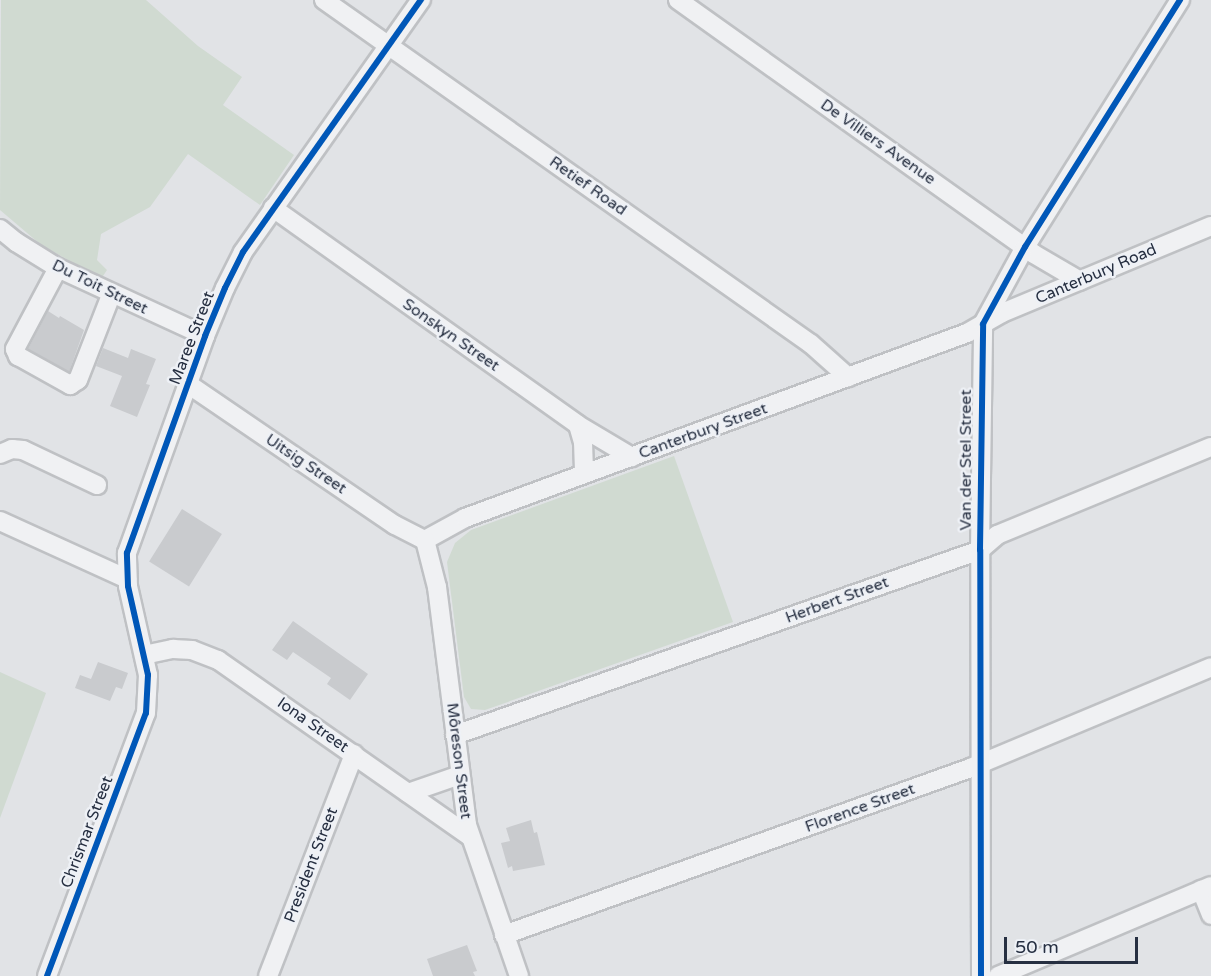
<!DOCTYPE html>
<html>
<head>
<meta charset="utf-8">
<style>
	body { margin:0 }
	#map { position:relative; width:1211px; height:976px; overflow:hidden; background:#e1e3e6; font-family:"Varela Round",sans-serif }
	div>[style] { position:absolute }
	.green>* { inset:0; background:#d0dad1 }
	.building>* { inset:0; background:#c9cbce; transform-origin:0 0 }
	.roads { filter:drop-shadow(2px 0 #bfc1c4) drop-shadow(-2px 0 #bfc1c4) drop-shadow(0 2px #bfc1c4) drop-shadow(0 -2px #bfc1c4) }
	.minor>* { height:18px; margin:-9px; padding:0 9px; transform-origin:9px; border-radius:9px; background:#f0f1f3 }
	.cycleway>* { height:6px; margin:-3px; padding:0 3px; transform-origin:3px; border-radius:3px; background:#0057b8 }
	span { translate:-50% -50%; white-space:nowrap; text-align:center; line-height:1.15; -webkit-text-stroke:5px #eef1f6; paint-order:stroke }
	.street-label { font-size:16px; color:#262f41 }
	.scale { position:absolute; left:1004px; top:937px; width:134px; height:27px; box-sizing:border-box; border:3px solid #262f41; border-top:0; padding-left:8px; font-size:18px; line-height:21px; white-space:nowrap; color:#262f41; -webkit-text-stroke:4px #eef1f6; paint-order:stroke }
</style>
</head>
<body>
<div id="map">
	<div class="green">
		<i style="clip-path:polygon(1px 0,146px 0,198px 46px,242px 77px,223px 105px,294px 155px,260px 205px,188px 154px,150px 207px,101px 234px,97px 260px,107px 270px,101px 279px,40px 244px,0 210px)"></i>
		<i style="clip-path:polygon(674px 456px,733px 622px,485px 710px,471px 709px,464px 697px,447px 562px,455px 543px,471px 530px)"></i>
		<i style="clip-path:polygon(0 672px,46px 693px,0 818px)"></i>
	</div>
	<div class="building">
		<i style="clip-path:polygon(48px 311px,59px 318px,60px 316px,84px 330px,69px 372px,28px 349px)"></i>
		<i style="clip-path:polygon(103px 348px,128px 358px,131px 349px,156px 359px,146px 384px,150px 385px,137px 417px,110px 406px,122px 376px,96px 366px)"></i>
		<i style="left:182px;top:509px;width:47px;height:62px;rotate:32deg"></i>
		<i style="clip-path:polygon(293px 621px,368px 674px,350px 700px,327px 684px,331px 678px,293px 652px,287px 660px,272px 650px)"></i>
		<i style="clip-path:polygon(98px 662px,128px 673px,122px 689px,116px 687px,110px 701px,75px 688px,80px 675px,91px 679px)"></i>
		<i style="clip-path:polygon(531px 820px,534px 833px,537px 832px,545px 865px,513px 871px,512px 866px,508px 868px,501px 843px,510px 841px,506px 828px)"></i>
		<i style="clip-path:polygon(467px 945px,477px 971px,473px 972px,475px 976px,433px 976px,427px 959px)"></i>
	</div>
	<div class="roads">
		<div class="minor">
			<i style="left:324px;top:0;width:596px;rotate:35.24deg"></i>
			<i style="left:811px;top:344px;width:50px;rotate:41.7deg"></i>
			<i style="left:678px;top:0;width:437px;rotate:35.5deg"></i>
			<i style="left:1034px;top:254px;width:53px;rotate:30.4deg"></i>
			<i style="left:273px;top:208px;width:374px;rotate:35.4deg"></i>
			<i style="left:578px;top:425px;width:63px;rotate:30.7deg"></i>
			<i style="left:0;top:229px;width:21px;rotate:39deg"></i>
			<i style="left:16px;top:242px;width:49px;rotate:31.8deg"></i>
			<i style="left:58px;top:268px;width:162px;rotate:24.8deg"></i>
			<i style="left:58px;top:268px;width:92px;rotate:118deg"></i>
			<i style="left:15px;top:349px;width:8px;rotate:67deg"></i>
			<i style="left:18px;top:356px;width:60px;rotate:29.1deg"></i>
			<i style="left:70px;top:385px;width:9px;rotate:-32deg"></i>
			<i style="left:78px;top:380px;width:93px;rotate:-68.7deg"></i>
			<i style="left:188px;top:384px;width:250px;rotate:34.3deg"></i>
			<i style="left:395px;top:525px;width:34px;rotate:27deg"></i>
			<i style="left:578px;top:425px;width:18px;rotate:74deg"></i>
			<i style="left:583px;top:442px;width:32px;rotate:88deg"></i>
			<i style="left:0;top:454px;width:13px;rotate:-23deg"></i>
			<i style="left:12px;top:449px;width:11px;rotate:5deg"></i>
			<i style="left:23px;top:450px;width:82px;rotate:25.3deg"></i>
			<i style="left:0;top:521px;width:140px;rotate:24.5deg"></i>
			<i style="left:425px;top:540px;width:46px;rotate:-28.8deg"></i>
			<i style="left:465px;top:518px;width:535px;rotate:-20.23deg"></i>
			<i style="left:967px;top:333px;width:40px;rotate:-29.7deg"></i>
			<i style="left:1002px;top:313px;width:226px;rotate:-22.6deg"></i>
			<i style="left:425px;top:540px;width:49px;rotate:75.7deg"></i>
			<i style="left:437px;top:587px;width:240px;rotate:82.8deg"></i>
			<i style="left:467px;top:825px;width:160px;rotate:71deg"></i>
			<i style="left:144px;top:655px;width:30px;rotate:-12deg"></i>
			<i style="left:173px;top:649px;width:19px;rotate:3deg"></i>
			<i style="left:192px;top:650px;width:28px;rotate:21deg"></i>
			<i style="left:218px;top:660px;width:307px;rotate:35deg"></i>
			<i style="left:455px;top:735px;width:557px;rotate:-19.41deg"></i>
			<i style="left:980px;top:550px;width:23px;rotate:-41deg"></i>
			<i style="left:997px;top:535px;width:231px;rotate:-22.4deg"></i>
			<i style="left:408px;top:793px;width:55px;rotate:-19.1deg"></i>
			<i style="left:1201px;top:890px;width:27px;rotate:68deg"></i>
			<i style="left:504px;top:935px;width:495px;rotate:-19.7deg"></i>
			<i style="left:970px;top:768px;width:261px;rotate:-22.7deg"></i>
			<i style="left:47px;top:976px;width:281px;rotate:-69.4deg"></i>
			<i style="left:146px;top:713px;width:38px;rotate:-87deg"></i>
			<i style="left:148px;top:675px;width:91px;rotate:-102.7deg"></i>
			<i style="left:128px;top:586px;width:33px;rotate:-92deg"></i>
			<i style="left:127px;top:553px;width:231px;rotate:-70.2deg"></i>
			<i style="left:205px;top:336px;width:52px;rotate:-67.4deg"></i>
			<i style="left:225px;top:288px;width:40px;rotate:-63.4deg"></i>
			<i style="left:243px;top:252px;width:309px;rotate:-54.8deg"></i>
			<i style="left:268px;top:976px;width:238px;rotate:-68.8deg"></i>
			<i style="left:981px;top:976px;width:426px;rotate:-90.1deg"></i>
			<i style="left:980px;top:550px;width:226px;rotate:-89.2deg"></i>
			<i style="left:983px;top:324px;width:88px;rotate:-61.4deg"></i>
			<i style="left:1025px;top:247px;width:292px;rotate:-57.9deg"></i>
			<i style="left:998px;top:976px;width:231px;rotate:-22.9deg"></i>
		</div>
	</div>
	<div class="cycleway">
		<i style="left:47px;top:976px;width:281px;rotate:-69.4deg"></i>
		<i style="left:146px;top:713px;width:38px;rotate:-87deg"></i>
		<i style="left:148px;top:675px;width:91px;rotate:-102.7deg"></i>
		<i style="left:128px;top:586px;width:33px;rotate:-92deg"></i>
		<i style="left:127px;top:553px;width:231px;rotate:-70.2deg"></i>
		<i style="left:205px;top:336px;width:52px;rotate:-67.4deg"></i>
		<i style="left:225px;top:288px;width:40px;rotate:-63.4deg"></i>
		<i style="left:243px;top:252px;width:309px;rotate:-54.8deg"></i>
		<i style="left:981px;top:976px;width:426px;rotate:-90.1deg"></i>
		<i style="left:980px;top:550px;width:226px;rotate:-89.2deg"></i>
		<i style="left:983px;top:324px;width:88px;rotate:-61.4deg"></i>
		<i style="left:1025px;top:247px;width:292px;rotate:-57.9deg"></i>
	</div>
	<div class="street-label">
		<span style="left:878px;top:142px;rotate:35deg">De Villiers Avenue</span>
		<span style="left:588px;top:186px;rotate:35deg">Retief Road</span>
		<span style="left:1096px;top:274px;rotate:-23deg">Canterbury Road</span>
		<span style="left:100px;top:287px;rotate:26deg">Du Toit Street</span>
		<span style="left:451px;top:335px;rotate:35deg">Sonskyn Street</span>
		<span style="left:192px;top:338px;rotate:-69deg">Maree Street</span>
		<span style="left:703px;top:431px;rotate:-20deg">Canterbury Street</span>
		<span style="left:966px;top:460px;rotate:-90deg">Van der Stel Street</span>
		<span style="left:306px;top:464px;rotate:34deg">Uitsig Street</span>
		<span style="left:837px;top:600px;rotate:-20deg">Herbert Street</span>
		<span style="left:313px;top:725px;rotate:35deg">Iona Street</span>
		<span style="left:459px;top:761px;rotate:83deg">Môreson Street</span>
		<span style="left:860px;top:808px;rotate:-20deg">Florence Street</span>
		<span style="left:87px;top:832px;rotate:-69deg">Chrismar Street</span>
		<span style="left:311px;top:865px;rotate:-69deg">President Street</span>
	</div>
	<div class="scale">50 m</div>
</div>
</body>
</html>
